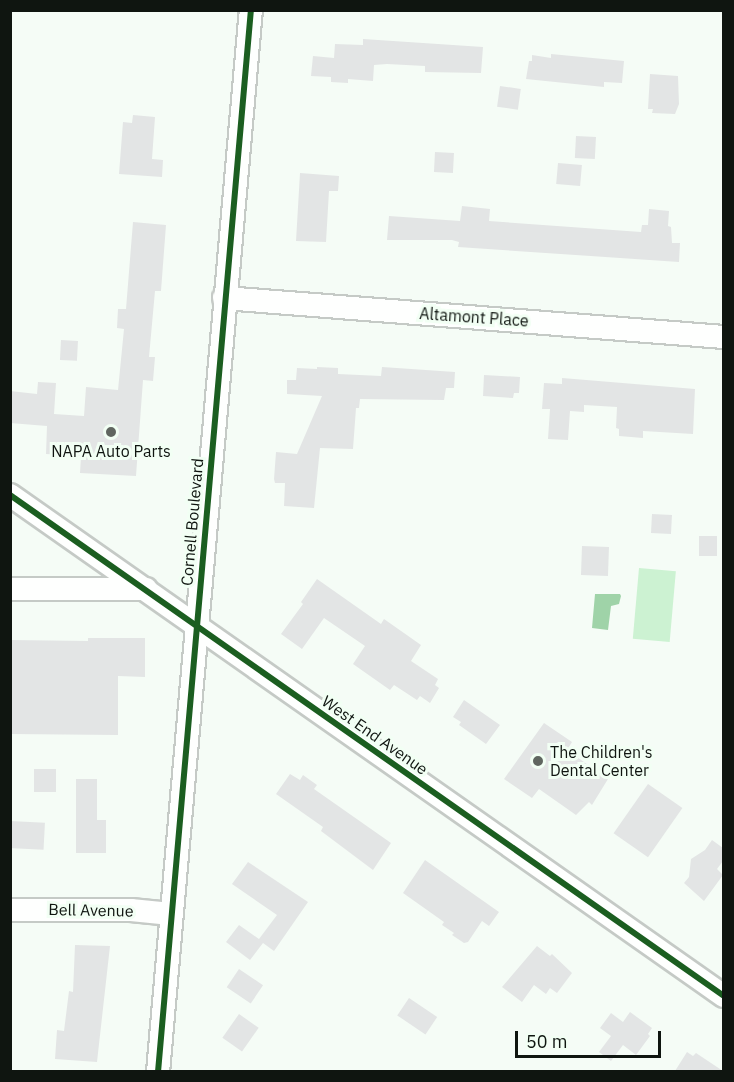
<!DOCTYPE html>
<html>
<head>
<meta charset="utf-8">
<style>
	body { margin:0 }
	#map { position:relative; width:734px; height:1082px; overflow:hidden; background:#f5fcf6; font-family:"IBM Plex Sans",sans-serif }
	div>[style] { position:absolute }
	.green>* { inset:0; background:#ccf2d2; transform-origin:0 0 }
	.water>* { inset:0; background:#9fd3a8 }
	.building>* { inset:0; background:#e3e5e5; transform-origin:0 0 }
	.roads { filter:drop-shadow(2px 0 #c5cac6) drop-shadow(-2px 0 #c5cac6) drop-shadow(0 2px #c5cac6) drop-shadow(0 -2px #c5cac6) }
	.minor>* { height:22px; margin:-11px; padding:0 11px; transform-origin:11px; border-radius:11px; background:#fefffe }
	.cycleway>* { height:6px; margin:-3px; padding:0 3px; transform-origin:3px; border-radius:3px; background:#1b5e20 }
	.dots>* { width:16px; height:16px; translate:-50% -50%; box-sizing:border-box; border:3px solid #f2fff4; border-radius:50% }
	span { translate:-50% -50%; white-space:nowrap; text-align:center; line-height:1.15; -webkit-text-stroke:6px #f2fff4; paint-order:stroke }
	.street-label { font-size:16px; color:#0f1510 }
	.poi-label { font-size:16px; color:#0f1510 }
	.left { translate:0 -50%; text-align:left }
	.frame { position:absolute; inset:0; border:12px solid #0f1510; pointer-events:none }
	.scale { position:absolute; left:515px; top:1031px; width:146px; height:27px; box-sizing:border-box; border:3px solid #0f1510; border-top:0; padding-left:8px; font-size:18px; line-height:21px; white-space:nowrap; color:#0f1510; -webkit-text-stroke:4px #f2fff4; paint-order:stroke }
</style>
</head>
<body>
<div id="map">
	<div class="green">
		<i style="left:639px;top:568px;width:37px;height:71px;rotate:5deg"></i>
	</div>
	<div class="water">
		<i style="clip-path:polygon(595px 594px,620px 594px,621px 596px,619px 604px,611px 606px,608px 630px,592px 628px)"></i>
	</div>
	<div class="building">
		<i style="clip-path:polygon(363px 39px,483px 47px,481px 73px,425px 72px,425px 66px,387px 64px,374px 65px,373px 81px,348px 79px,348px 83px,331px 82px,331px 77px,311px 76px,313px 56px,334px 58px,335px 44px,363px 45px)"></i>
		<i style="clip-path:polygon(551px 54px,624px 61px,622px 83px,604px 82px,604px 87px,526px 79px,529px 61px,532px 61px,532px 55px,551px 58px)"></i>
		<i style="clip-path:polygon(650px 74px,678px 76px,679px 104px,675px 114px,652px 113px,653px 109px,648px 109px)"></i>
		<i style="left:500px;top:86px;width:21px;height:21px;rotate:8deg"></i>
		<i style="clip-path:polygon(133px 115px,155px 117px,152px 159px,163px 160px,162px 177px,119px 174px,123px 122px,132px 123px)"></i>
		<i style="left:576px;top:136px;width:20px;height:22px;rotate:3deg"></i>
		<i style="left:435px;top:152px;width:19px;height:20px;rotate:3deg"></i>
		<i style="left:558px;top:163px;width:24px;height:21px;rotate:5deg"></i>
		<i style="clip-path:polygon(300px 173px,339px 176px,338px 191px,329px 191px,326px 242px,296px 241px)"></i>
		<i style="clip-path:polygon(462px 206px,490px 209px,489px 221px,641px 232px,642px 225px,648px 225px,649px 209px,669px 211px,668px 226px,671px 227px,672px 243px,680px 243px,679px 262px,458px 247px,459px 242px,452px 240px,387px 240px,389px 216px,460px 221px)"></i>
		<i style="clip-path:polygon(133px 222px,166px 225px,161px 291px,155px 291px,149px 357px,155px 357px,153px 381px,143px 380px,136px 476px,80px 473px,81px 456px,46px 454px,47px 426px,10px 423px,10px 391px,37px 394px,38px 382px,56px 383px,54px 414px,84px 416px,86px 387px,118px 390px,124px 329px,117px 328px,118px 309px,126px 309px)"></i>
		<i style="left:61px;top:340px;width:17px;height:20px;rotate:3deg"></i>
		<i style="clip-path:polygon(317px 367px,338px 368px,338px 374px,381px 376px,382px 367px,455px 372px,454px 388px,446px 388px,444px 400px,360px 399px,359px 408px,356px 408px,353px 449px,320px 448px,314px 508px,284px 506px,285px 483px,275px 483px,274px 479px,276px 452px,297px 454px,322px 396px,287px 394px,287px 380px,296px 380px,297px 368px,317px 369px)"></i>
		<i style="clip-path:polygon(484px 375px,520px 377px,519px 393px,514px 393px,513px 398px,483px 396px)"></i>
		<i style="clip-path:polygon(562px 378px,695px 389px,693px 434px,643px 431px,643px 438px,619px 436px,619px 429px,616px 428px,617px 407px,584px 405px,584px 412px,570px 411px,568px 440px,548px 439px,550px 409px,542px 409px,544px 383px,562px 384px)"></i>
		<i style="left:652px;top:514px;width:20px;height:19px;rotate:3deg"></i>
		<i style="left:699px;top:536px;width:18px;height:20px"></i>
		<i style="left:582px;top:546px;width:27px;height:29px;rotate:2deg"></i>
		<i style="clip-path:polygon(317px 579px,381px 624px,384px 619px,421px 645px,411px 661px,438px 679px,435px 685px,439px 688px,430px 703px,420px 696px,417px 700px,394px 685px,390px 690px,353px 664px,365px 646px,324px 618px,302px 649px,281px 634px,303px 604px,301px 602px)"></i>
		<i style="clip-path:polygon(88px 638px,145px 638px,145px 677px,118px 676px,118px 735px,10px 734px,10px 640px,88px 641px)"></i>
		<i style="clip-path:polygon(464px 700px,500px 725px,486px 744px,459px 725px,461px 722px,453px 717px)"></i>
		<i style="clip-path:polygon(544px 723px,572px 742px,567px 750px,608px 779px,592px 805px,589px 802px,576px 815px,539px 789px,532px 798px,504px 779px)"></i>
		<i style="left:34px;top:769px;width:22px;height:23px"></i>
		<i style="clip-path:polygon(290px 774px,300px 780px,303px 775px,317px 785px,314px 789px,391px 843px,373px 870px,321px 831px,323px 827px,276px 794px)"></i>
		<i style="clip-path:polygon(76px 779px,97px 779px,97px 820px,106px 820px,106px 853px,76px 853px)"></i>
		<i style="left:648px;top:784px;width:42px;height:60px;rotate:35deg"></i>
		<i style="left:10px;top:821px;width:35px;height:27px;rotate:3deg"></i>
		<i style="clip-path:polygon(712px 840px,723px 848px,723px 861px,717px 869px,723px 875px,704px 901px,684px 883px,689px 877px,691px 859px,705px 850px)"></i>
		<i style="clip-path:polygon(425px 860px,499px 912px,489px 926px,482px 921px,468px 942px,464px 943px,452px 935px,454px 933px,442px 925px,444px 922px,403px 893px)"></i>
		<i style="clip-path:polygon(248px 862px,308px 902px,274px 951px,263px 943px,250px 960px,226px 942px,239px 925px,259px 939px,277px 915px,232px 884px)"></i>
		<i style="clip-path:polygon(75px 945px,110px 946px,97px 1062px,55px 1059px,57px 1030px,64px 1031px,69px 991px,73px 992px)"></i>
		<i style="clip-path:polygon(537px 946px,550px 956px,552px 954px,572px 973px,557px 993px,550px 988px,546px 994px,534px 985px,522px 1002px,502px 987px)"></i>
		<i style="left:239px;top:969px;width:29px;height:22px;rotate:34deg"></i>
		<i style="left:409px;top:998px;width:34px;height:21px;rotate:34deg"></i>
		<i style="clip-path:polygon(630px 1012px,652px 1028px,648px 1034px,650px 1036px,636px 1055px,623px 1045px,611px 1061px,599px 1052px,611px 1036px,600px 1028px,611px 1013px,623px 1022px)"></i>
		<i style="left:239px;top:1014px;width:24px;height:29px;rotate:35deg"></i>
		<i style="clip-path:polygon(687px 1052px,693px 1056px,696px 1053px,723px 1071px,675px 1071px)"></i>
	</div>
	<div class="roads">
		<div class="minor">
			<i style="left:224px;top:298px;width:502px;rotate:4.46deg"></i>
			<i style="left:10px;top:495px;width:872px;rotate:35.06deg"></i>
			<i style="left:10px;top:589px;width:136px"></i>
			<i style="left:10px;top:910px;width:121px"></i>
			<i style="left:131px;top:910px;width:40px;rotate:5.7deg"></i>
			<i style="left:158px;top:1072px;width:1066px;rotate:-85deg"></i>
		</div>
	</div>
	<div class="cycleway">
		<i style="left:10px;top:495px;width:872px;rotate:35.06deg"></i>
		<i style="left:158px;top:1072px;width:1066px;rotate:-85deg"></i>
	</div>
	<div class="dots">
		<i style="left:111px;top:432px;background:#606660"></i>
		<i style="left:538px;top:761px;background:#606660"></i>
	</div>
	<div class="street-label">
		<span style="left:474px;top:317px;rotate:4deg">Altamont Place</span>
		<span style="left:192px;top:522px;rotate:-85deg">Cornell Boulevard</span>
		<span style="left:375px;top:735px;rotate:35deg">West End Avenue</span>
		<span style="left:91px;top:910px;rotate:1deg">Bell Avenue</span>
	</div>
	<div class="poi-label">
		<span style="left:111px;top:451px">NAPA Auto Parts</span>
		<span class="left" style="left:550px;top:761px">The Children's<br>Dental Center</span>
	</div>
	<div class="frame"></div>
	<div class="scale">50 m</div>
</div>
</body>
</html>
